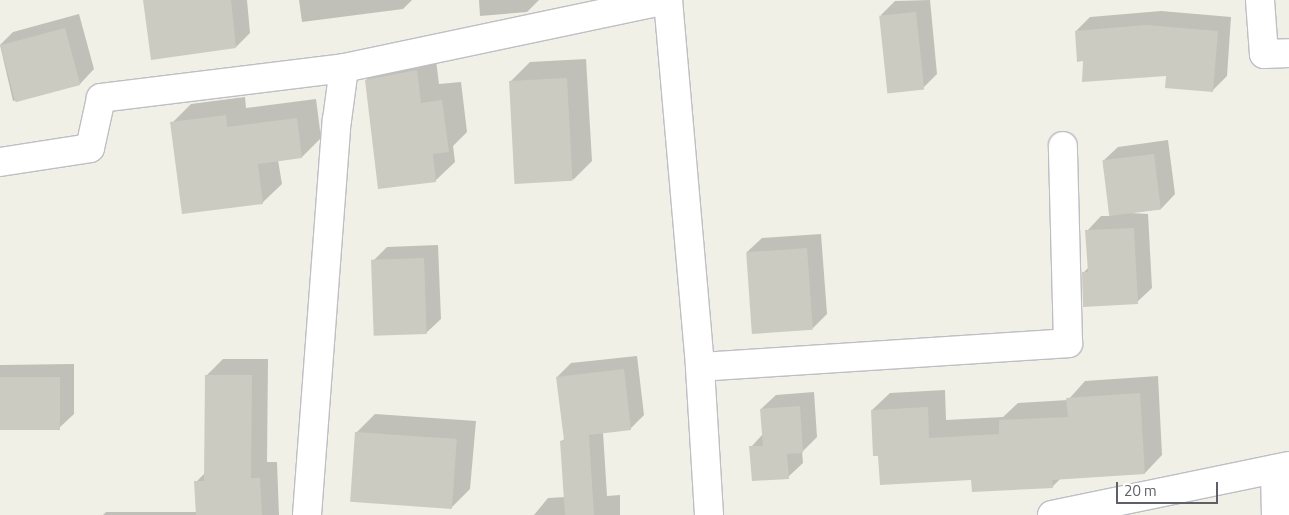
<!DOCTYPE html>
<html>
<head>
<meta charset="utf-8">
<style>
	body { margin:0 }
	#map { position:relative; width:1289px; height:515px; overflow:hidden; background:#f0f0e6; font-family:"Titillium Web",sans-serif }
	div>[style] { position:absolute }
	.shadow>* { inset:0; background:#0003 }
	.building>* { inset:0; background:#cbcbc2; transform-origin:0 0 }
	.roads { filter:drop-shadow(1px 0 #bebec5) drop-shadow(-1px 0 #bebec5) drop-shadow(0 1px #bebec5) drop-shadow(0 -1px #bebec5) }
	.street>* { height:28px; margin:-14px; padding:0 14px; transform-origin:14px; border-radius:14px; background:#fff }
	span { translate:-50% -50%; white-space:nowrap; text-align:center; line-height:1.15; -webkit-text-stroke:4px #fff; paint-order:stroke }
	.scale { position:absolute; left:1116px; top:482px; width:102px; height:22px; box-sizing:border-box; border:2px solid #5e6067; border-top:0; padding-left:6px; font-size:15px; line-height:18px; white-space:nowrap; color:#5e6067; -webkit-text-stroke:4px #fff; paint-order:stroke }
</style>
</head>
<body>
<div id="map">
	<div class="shadow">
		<i style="clip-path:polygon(144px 0,247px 0,250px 33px,236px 47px)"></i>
		<i style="clip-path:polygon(299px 0,412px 0,403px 9px,302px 22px)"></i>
		<i style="clip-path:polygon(479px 0,539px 0,527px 12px,480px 16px)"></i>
		<i style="clip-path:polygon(930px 0,937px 74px,923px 88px,881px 15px,895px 1px)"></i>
		<i style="clip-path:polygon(1161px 11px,1231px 17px,1227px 76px,1212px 91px,1167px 75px,1076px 31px,1090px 17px)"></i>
		<i style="clip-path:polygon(79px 14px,94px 69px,80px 84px,13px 101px,0 45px,13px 32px)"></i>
		<i style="clip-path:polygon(435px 52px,439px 84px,461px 82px,467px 132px,453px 146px,455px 162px,435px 181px,366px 80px,385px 61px)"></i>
		<i style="clip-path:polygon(586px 59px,592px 161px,573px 180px,511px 81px,530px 62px)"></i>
		<i style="clip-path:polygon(245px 97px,246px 108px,316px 99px,321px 138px,302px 157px,278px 160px,282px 184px,262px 203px,172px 123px,191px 104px)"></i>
		<i style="clip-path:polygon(1168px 140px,1175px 194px,1161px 209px,1130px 213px,1148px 214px,1152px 288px,1137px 302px,1083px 273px,1089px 267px,1087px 231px,1101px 216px,1111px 216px,1103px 161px,1118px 147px)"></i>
		<i style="clip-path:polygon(821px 234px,827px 314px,813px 328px,747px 252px,762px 238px)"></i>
		<i style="clip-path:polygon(438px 245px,441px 319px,426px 333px,373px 261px,387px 247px)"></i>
		<i style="clip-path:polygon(637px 356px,644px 415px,630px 429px,603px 432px,607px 496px,620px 495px,620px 515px,534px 515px,548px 498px,566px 497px,562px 441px,565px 438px,557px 377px,571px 363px)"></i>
		<i style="clip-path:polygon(223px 359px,268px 359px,267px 462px,277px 462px,279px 515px,103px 515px,106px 512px,197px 512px,196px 482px,206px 472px,207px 375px)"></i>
		<i style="clip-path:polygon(74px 364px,74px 414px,59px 428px,0 429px,0 365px)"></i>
		<i style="clip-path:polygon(1158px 376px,1162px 455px,1145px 473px,1061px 478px,1052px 487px,972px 478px,879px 454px,872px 410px,890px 393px,945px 390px,946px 420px,1003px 417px,1018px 403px,1068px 400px,1085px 381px)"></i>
		<i style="clip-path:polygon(814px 392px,817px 437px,802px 452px,803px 463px,788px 477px,751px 447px,763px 434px,761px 409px,776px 395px)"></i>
		<i style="clip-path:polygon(375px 414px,476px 421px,470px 489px,451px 508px,356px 433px)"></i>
	</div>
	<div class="building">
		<i style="clip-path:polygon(143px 0,231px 0,236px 48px,151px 60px)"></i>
		<i style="left:916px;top:12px;width:78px;height:37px;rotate:84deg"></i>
		<i style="clip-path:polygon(1146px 25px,1218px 31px,1213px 92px,1165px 88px,1166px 76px,1082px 82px,1083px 61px,1077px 62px,1075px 31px)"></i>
		<i style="left:65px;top:28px;width:59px;height:67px;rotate:75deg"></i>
		<i style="clip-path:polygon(417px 70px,421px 103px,442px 100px,449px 152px,433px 154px,436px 182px,378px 189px,365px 80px)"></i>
		<i style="left:567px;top:78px;width:103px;height:58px;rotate:87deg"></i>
		<i style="clip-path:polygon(226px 115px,227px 127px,297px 118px,302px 158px,258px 164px,263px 204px,182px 214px,170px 122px)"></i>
		<i style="left:1154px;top:154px;width:56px;height:52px;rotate:83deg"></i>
		<i style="clip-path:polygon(1134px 228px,1138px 304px,1083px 307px,1082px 272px,1088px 272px,1085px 230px)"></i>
		<i style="left:807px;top:248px;width:82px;height:61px;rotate:86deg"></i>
		<i style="left:424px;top:258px;width:76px;height:53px;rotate:88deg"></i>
		<i style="clip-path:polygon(624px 369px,631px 430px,589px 435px,594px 515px,565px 515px,560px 441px,564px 440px,556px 377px)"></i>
		<i style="clip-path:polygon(205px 375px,252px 375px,251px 478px,260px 478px,262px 515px,196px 515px,194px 481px,204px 481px)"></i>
		<i style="left:60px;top:377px;width:53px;height:60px;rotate:90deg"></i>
		<i style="clip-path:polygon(1140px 393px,1145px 474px,1052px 480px,1053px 488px,972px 492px,971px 480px,880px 485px,878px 456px,873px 456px,871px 410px,928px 407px,929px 438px,999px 434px,999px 420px,1068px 417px,1066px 398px)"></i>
		<i style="clip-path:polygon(800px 406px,803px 453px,787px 454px,789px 479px,752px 481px,749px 446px,763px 446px,760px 409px)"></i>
		<i style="left:355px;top:432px;width:102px;height:70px;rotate:4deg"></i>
	</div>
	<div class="roads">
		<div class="street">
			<i style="left:668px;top:0;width:368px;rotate:85deg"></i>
			<i style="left:1260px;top:0;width:54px;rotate:85.8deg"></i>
			<i style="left:1264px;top:54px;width:25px;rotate:-2deg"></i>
			<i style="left:0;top:162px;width:91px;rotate:-8.8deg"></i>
			<i style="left:90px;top:148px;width:51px;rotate:-77.6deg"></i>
			<i style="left:101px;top:98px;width:245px;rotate:-7deg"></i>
			<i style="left:1275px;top:469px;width:46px;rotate:88.8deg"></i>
			<i style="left:307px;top:515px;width:396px;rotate:-85.7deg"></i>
			<i style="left:337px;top:120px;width:52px;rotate:-82.3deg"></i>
			<i style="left:344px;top:68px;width:331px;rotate:-11.9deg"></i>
			<i style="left:709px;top:515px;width:148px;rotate:-93.5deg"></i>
			<i style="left:700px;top:367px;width:369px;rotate:-3.7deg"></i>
			<i style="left:1068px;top:343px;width:197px;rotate:-91.5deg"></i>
			<i style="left:1052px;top:515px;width:242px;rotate:-11.7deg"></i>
		</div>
	</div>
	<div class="scale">20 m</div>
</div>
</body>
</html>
